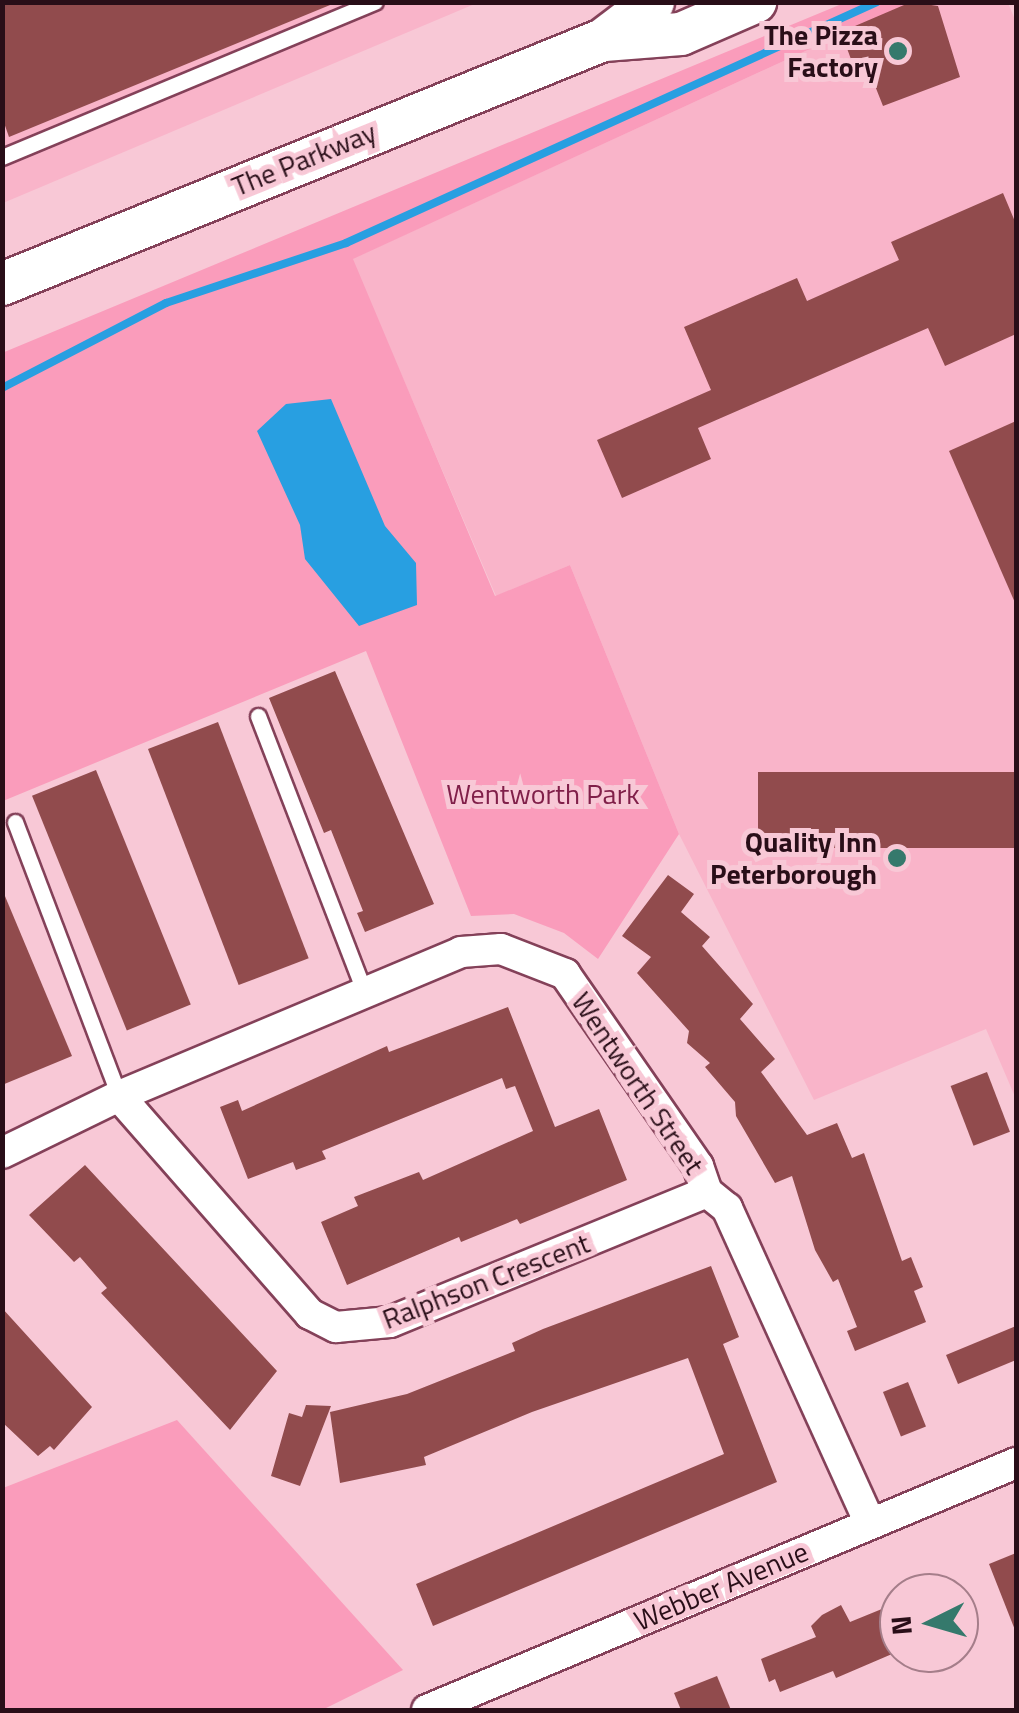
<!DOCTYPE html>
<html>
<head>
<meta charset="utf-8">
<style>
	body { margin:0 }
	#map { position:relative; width:1019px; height:1713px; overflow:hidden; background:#f8c8d6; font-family:"Titillium Web",sans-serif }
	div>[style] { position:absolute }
	.built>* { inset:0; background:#f9b4c9 }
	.green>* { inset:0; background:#fa9cbb }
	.water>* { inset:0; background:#289fe1 }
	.stream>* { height:8px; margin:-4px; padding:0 4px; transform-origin:4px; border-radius:4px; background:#289fe1 }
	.building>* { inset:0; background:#914b4d; transform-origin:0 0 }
	.roads { filter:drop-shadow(2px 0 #844159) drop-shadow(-2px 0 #844159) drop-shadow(0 2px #844159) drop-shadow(0 -2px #844159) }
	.lane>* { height:15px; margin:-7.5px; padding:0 7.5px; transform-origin:7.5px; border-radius:7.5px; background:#fff }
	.street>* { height:30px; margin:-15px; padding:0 15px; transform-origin:15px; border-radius:15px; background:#fff }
	.secondary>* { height:42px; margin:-21px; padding:0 21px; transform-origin:21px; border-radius:21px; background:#fff }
	.dots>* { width:28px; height:28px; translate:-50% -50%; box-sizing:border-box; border:5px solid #f8c8d6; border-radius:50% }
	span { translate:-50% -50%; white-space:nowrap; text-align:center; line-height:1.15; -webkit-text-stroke:10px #f8c8d6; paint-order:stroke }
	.poi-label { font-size:28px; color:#290e18; font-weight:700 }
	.right { translate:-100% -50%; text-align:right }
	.street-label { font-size:28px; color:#290e18 }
	.park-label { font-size:28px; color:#801f49 }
	.frame { position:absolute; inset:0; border:5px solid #290e18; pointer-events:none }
	.north { position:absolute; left:879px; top:1573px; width:100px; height:100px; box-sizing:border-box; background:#f8c8d6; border:2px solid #a57e8a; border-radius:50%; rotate:265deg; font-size:28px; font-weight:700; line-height:40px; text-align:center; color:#290e18 }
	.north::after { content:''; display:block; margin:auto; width:35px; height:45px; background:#35796c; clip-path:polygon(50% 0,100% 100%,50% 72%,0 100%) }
</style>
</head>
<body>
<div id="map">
	<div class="built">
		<i style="clip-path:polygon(3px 3px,477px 3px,3px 203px)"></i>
		<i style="clip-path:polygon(910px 3px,1008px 3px,1016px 22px,1016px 1099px,986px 1029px,814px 1100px,679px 834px,570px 565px,496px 596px,352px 259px)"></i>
	</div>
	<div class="green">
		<i style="clip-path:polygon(844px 3px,910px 3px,353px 259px,495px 596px,570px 565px,679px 834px,598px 959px,564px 933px,514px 914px,471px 916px,366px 651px,3px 801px,2px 353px)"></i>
		<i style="clip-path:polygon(177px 1420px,403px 1670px,322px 1710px,3px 1710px,3px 1488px)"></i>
	</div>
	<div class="water">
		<i style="clip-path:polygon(331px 399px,385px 526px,416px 563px,417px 605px,359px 626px,305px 559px,300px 525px,257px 431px,286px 404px)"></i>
	</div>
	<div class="stream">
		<i style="left:2px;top:388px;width:185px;rotate:-27.4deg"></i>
		<i style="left:166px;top:303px;width:190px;rotate:-18.4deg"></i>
		<i style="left:346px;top:243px;width:583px;rotate:-24.41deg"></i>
	</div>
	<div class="building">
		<i style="clip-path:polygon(2px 2px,335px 2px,335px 3px,9px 137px,2px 117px)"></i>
		<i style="clip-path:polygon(911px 2px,938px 6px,960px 77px,883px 106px,864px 58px,852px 62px,841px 32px)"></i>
		<i style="clip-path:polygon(1003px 193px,1016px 224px,1016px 334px,945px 366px,928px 328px,698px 428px,711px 459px,622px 498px,597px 440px,711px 390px,684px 327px,797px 278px,807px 301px,899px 260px,891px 242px)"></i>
		<i style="clip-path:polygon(1016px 421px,1016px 605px,949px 451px)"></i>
		<i style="clip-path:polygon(335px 671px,434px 904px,365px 932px,357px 913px,363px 911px,331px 830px,324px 833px,269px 698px)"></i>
		<i style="left:218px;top:722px;width:253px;height:75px;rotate:69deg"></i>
		<i style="left:96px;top:770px;width:253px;height:69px;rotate:68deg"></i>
		<i style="left:1016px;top:772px;width:76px;height:258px;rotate:90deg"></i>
		<i style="clip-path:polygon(668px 875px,694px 894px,681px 912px,710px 937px,702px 946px,753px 1004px,740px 1019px,775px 1059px,761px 1072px,807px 1135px,837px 1123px,852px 1158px,864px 1153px,902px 1261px,911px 1257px,923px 1287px,914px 1291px,926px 1322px,855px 1351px,847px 1331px,857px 1327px,838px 1279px,833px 1282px,815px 1250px,792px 1176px,775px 1183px,736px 1116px,735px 1102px,705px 1067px,710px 1063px,687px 1043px,689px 1031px,637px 973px,651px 957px,622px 936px)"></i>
		<i style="clip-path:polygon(2px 889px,72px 1056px,2px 1085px)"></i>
		<i style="clip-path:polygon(508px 1007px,555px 1127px,599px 1109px,627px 1180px,520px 1224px,517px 1219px,461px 1242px,459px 1237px,347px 1285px,321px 1222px,358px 1206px,354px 1197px,419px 1172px,423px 1180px,533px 1131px,515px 1086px,506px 1089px,502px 1078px,322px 1151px,326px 1159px,296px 1170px,293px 1162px,248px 1179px,220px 1107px,238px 1100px,242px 1111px,387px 1046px,389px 1052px)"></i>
		<i style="left:987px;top:1072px;width:64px;height:39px;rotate:69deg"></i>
		<i style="clip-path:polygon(85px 1165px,277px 1371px,230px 1430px,101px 1293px,107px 1288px,80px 1257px,74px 1262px,29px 1215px)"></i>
		<i style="clip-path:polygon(711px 1266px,739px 1337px,723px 1344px,777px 1482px,433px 1626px,416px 1584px,724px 1454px,688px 1358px,532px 1412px,424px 1457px,426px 1465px,340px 1483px,330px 1412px,407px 1394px,515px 1351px,512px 1343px,543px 1329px)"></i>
		<i style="clip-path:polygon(2px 1308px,92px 1407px,54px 1450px,50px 1446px,38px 1456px,2px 1422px)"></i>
		<i style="clip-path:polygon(1016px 1326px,1016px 1360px,958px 1384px,946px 1355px)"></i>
		<i style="left:908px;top:1382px;width:48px;height:27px;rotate:68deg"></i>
		<i style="clip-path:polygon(306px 1405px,331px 1406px,300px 1486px,271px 1476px,289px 1413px,302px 1417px)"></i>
		<i style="clip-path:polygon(1016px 1553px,1016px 1630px,1015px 1630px,989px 1564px)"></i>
		<i style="clip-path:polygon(899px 1602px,899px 1651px,836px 1678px,833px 1671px,780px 1692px,775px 1679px,769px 1682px,761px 1659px,816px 1637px,811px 1626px,822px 1615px,841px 1605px,850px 1622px)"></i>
		<i style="clip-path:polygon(717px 1676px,731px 1710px,681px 1710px,674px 1693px)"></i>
	</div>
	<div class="roads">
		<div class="lane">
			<i style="left:2px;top:157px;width:404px;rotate:-22.6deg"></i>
			<i style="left:258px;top:716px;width:297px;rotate:68.9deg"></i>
			<i style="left:15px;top:822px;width:293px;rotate:69.2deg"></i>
		</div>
		<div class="street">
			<i style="left:119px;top:1096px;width:290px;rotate:48.8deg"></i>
			<i style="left:310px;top:1314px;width:29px;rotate:27deg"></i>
			<i style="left:336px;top:1327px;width:54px;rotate:-5.3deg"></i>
			<i style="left:390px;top:1322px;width:343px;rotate:-22.3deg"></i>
			<i style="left:2px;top:1153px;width:130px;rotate:-26deg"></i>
			<i style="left:119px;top:1096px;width:371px;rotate:-22.8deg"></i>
			<i style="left:461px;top:952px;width:40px;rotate:-4.3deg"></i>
			<i style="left:501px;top:949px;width:69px;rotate:21.3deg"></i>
			<i style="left:565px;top:974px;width:234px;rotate:55.3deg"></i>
			<i style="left:698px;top:1166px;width:28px;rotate:71deg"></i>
			<i style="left:707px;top:1192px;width:26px;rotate:39deg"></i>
			<i style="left:727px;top:1208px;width:346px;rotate:65.6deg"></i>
			<i style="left:427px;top:1710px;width:639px;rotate:-22.75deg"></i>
		</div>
		<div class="secondary">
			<i style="left:604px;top:40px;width:77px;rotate:-4.5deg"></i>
			<i style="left:681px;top:34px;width:81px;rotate:-23.4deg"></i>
			<i style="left:2px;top:284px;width:649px;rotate:-22.1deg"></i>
			<i style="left:603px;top:40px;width:63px;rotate:-37.2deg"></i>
		</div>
	</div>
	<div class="dots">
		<i style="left:898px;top:51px;background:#35796c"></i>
		<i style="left:897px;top:858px;background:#35796c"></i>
	</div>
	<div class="poi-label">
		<span class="right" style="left:878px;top:51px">The Pizza<br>Factory</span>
		<span class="right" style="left:877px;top:858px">Quality Inn<br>Peterborough</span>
	</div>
	<div class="street-label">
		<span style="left:304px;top:159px;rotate:-22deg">The Parkway</span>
		<span style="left:638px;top:1083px;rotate:56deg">Wentworth Street</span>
		<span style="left:486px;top:1281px;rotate:-21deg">Ralphson Crescent</span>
		<span style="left:721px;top:1586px;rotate:-23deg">Webber Avenue</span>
	</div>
	<div class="park-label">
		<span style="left:543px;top:794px">Wentworth Park</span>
	</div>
	<div class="frame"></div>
	<div class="north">N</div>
</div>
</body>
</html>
